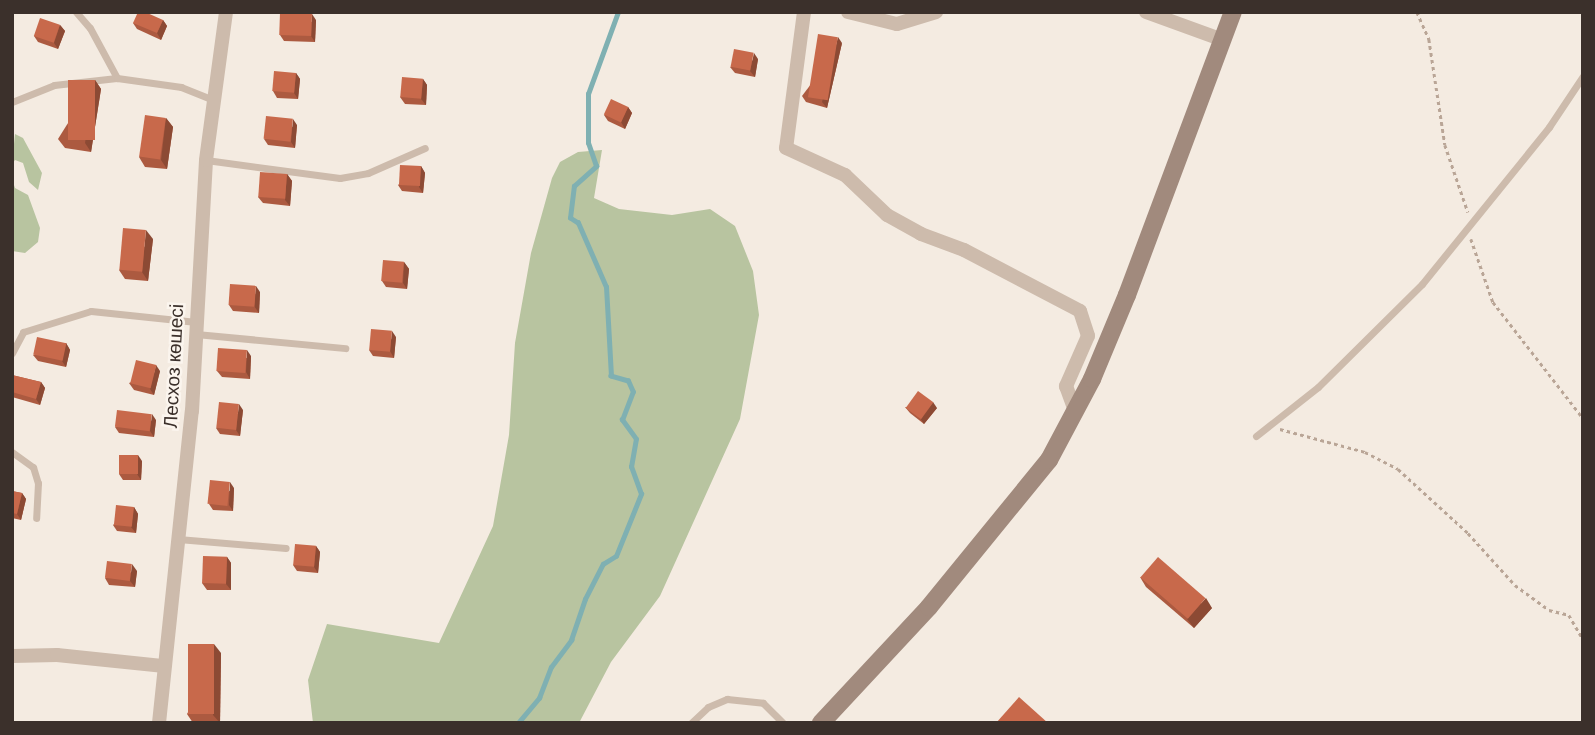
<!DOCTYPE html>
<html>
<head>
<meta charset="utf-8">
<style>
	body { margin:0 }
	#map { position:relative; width:1595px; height:735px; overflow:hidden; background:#f4ebe1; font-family:"DM Sans",sans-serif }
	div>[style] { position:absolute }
	.green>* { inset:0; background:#b8c4a0 }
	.stream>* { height:4.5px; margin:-2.25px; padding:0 2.25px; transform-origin:2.25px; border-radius:2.25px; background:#7fb0b2 }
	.path>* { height:2.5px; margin-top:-1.25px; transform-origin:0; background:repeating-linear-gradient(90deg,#b9a596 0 3.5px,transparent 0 7px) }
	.lane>* { height:7px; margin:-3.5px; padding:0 3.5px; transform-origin:3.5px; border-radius:3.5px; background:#cdbbac }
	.street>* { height:14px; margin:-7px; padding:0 7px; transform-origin:7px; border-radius:7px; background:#cdbbac }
	.secondary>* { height:18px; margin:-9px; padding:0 9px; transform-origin:9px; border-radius:9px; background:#a18a7d }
	.wall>* { inset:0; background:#ac5a40 }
	.shaded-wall>* { inset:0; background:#8c4a34 }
	.building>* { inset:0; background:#c8694b; transform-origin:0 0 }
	span { translate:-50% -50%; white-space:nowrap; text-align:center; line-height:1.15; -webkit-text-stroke:5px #fbf5ee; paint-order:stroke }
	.street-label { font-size:19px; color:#3b302b }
	.frame { position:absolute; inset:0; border:14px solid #3b302b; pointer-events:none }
</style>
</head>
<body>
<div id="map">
	<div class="green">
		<i style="clip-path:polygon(15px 134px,23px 138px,42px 173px,38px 190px,29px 182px,23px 163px,15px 160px,12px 164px)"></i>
		<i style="clip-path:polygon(602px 150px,594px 198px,619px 209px,672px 215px,710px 209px,735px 226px,753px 271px,759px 315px,740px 419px,660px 596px,611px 662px,579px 723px,313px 723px,308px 680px,327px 624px,439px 643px,493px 526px,509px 435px,515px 343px,531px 253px,552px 178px,560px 162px,578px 152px)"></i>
		<i style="clip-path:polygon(12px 179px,15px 188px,28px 195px,40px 228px,38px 242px,25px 253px,12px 251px)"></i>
	</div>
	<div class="stream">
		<i style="left:518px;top:723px;width:33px;rotate:-50deg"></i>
		<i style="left:539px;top:698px;width:33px;rotate:-69deg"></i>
		<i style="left:551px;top:667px;width:34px;rotate:-53deg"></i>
		<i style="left:571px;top:640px;width:43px;rotate:-71.1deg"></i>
		<i style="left:585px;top:599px;width:39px;rotate:-63deg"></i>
		<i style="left:603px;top:564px;width:15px;rotate:-32deg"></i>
		<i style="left:616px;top:556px;width:67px;rotate:-68deg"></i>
		<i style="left:641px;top:494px;width:29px;rotate:-110deg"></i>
		<i style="left:631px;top:467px;width:28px;rotate:-80deg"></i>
		<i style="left:636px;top:439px;width:24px;rotate:-126deg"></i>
		<i style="left:622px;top:420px;width:30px;rotate:-69deg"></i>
		<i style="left:633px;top:392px;width:12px;rotate:-114deg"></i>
		<i style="left:628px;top:381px;width:18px;rotate:-164deg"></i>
		<i style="left:611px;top:376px;width:89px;rotate:-93.2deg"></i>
		<i style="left:606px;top:287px;width:70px;rotate:-113.6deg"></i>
		<i style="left:578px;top:223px;width:9px;rotate:-148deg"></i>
		<i style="left:570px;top:218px;width:32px;rotate:-83deg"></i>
		<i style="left:574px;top:186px;width:30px;rotate:-42deg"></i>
		<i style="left:596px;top:166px;width:24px;rotate:-109deg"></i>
		<i style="left:588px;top:143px;width:49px;rotate:-90deg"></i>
		<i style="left:588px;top:94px;width:87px;rotate:-69.9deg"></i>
	</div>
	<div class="path">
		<i style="left:1417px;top:12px;width:30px;rotate:66deg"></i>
		<i style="left:1429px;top:39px;width:107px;rotate:81.4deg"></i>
		<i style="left:1445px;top:145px;width:71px;rotate:71.1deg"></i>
		<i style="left:1471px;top:239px;width:67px;rotate:70.8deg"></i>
		<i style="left:1493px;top:302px;width:147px;rotate:52.2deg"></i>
		<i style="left:1280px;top:429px;width:88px;rotate:15.1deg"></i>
		<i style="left:1365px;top:452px;width:37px;rotate:27deg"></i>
		<i style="left:1398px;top:469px;width:95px;rotate:42.4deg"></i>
		<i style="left:1468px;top:533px;width:70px;rotate:47.9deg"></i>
		<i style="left:1515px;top:585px;width:42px;rotate:36.3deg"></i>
		<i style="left:1549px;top:610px;width:21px;rotate:14deg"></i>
		<i style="left:1569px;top:615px;width:28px;rotate:60deg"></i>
	</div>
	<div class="lane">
		<i style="left:76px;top:12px;width:21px;rotate:49deg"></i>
		<i style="left:90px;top:28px;width:57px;rotate:61.6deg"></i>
		<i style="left:12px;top:102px;width:45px;rotate:-22deg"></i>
		<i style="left:54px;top:85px;width:63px;rotate:-6.3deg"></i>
		<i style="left:117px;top:78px;width:65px;rotate:8deg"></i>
		<i style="left:181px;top:87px;width:35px;rotate:22deg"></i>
		<i style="left:206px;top:160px;width:135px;rotate:7.7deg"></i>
		<i style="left:340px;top:178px;width:28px;rotate:-10deg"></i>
		<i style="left:368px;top:173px;width:62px;rotate:-23.7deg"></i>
		<i style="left:196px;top:334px;width:150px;rotate:5.4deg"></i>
		<i style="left:12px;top:353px;width:24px;rotate:-62deg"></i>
		<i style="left:23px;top:332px;width:71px;rotate:-17.2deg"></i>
		<i style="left:91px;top:311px;width:106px;rotate:6deg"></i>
		<i style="left:1256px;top:436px;width:79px;rotate:-38.3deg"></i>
		<i style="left:1318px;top:387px;width:146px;rotate:-44.7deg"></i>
		<i style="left:1422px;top:284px;width:202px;rotate:-51deg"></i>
		<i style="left:1549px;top:127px;width:61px;rotate:-56.3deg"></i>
		<i style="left:12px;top:452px;width:26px;rotate:36deg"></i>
		<i style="left:33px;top:467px;width:17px;rotate:73deg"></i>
		<i style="left:38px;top:483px;width:35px;rotate:93deg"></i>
		<i style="left:178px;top:539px;width:108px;rotate:4.8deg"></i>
		<i style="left:691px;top:723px;width:23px;rotate:-43deg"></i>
		<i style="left:708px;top:707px;width:21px;rotate:-23deg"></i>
		<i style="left:727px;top:699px;width:36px;rotate:6deg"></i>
		<i style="left:763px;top:703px;width:28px;rotate:45deg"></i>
	</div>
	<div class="street">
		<i style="left:804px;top:12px;width:137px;rotate:97.5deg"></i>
		<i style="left:786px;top:148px;width:65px;rotate:24.6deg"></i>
		<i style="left:845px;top:175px;width:58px;rotate:43.6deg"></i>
		<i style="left:887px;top:215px;width:39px;rotate:29deg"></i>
		<i style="left:921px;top:234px;width:46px;rotate:20.4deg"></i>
		<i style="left:964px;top:250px;width:131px;rotate:27.7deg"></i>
		<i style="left:1080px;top:311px;width:26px;rotate:72deg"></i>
		<i style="left:1088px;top:336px;width:55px;rotate:113.7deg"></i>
		<i style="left:1066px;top:386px;width:27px;rotate:70deg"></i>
		<i style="left:848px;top:12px;width:50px;rotate:13.8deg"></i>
		<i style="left:897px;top:24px;width:41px;rotate:-17.1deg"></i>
		<i style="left:1146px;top:12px;width:82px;rotate:20deg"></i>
		<i style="left:12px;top:656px;width:45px;rotate:-1.3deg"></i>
		<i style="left:57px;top:655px;width:108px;rotate:5.9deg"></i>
		<i style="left:159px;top:723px;width:314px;rotate:-84deg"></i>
		<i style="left:192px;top:411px;width:251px;rotate:-86.8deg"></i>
		<i style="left:206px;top:160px;width:149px;rotate:-82.3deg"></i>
	</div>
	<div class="secondary">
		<i style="left:821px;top:723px;width:158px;rotate:-47deg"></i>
		<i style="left:929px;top:607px;width:190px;rotate:-50.8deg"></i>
		<i style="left:1049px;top:460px;width:92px;rotate:-62deg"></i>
		<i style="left:1092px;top:379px;width:91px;rotate:-67.4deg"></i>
		<i style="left:1127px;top:295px;width:302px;rotate:-69.5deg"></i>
	</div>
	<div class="wall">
		<i style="clip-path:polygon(163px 20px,167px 26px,161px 40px,137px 29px,133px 23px)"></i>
		<i style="clip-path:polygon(316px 20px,315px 42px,284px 41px,280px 35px)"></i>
		<i style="clip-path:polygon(60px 25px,65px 31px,58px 49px,38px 42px,34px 36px)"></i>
		<i style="clip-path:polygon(842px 43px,827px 108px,806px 102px,802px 96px)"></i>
		<i style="clip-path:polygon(758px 59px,755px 77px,735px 73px,730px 67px)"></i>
		<i style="clip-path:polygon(296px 73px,300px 79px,298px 99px,277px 98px,273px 91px)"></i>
		<i style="clip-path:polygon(423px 79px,427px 85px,426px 105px,405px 104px,400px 97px)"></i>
		<i style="clip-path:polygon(95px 80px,101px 89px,91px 152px,65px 148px,58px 139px)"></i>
		<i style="clip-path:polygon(628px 107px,632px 113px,625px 129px,608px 121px,604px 115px)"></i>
		<i style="clip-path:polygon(166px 118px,173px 127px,167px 169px,145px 167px,139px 157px)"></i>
		<i style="clip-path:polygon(297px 125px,295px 148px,268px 145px,264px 139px)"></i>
		<i style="clip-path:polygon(421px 166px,425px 173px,423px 193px,402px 191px,398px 185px)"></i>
		<i style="clip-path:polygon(287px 174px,292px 181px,290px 206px,263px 203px,258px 197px)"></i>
		<i style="clip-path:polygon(153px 239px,148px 281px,125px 279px,119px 270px)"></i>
		<i style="clip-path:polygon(404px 262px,409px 269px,407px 289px,386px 287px,382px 281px)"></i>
		<i style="clip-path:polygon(260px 292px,259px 313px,233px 311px,229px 305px)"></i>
		<i style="clip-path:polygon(396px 337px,394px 358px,373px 356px,369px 350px)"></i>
		<i style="clip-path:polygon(66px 343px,70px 350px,66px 367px,38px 361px,33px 355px)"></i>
		<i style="clip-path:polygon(251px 356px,250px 379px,222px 377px,217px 371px)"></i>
		<i style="clip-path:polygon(160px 371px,154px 395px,134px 390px,129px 383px)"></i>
		<i style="clip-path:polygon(12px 375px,41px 382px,45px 388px,40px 405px,12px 397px)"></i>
		<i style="clip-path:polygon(905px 407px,937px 408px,924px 424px,910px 413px)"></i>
		<i style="clip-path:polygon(243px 410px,240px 436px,220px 434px,216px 428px)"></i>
		<i style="clip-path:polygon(156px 420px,154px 437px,119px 433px,115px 427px)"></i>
		<i style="clip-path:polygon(142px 461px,141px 480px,123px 480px,119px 474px)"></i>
		<i style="clip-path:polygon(234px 488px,233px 511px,213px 510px,209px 504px)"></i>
		<i style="clip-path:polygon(12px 491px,22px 493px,26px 499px,21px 520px,12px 518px)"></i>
		<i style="clip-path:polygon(134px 507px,138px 514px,136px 533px,117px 531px,113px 525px)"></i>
		<i style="clip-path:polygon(316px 546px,320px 552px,318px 573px,297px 571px,293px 565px)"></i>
		<i style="clip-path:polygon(227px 557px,231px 563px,231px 590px,207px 590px,202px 583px)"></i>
		<i style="clip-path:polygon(137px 571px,135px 587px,109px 585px,105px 578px)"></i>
		<i style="clip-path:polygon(1140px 577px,1212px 608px,1194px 628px,1146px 587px)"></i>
		<i style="clip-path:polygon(221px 653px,220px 723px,193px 723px,187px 714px)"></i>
	</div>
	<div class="shaded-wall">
		<i style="clip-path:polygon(312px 14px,316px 20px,315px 42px,311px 36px)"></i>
		<i style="clip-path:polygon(163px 20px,167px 26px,161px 40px,157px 33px)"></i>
		<i style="clip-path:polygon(60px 25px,65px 31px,58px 49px,54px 43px)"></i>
		<i style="clip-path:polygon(838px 37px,842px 43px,827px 108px,822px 102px)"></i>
		<i style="clip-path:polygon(754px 53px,758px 59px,755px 77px,750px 71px)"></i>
		<i style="clip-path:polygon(296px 73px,300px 79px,298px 99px,294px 93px)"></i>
		<i style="clip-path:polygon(423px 79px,427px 85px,426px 105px,421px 99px)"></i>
		<i style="clip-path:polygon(95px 80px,101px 89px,91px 152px,85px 143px)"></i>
		<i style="clip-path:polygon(628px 107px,632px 113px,625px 129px,621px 122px)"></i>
		<i style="clip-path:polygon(166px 118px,173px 127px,167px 169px,161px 160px)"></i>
		<i style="clip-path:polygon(293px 119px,297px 125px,295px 148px,291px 142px)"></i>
		<i style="clip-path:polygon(421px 166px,425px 173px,423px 193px,419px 187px)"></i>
		<i style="clip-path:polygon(287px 174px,292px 181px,290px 206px,285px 200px)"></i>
		<i style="clip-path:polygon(146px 230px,153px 239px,148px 281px,142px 272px)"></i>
		<i style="clip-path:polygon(404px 262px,409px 269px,407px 289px,403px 283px)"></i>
		<i style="clip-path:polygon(256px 286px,260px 292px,259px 313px,254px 306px)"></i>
		<i style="clip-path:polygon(392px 331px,396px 337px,394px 358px,390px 351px)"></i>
		<i style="clip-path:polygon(66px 343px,70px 350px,66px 367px,62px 361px)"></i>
		<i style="clip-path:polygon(247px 350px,251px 356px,250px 379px,246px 372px)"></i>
		<i style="clip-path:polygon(156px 365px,160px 371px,154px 395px,150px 389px)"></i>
		<i style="clip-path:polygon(41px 382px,45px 388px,40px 405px,36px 399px)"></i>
		<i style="clip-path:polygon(933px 402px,937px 408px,924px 424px,920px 418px)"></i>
		<i style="clip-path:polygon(239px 404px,243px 410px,240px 436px,236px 430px)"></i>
		<i style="clip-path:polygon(152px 414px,156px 420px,154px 437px,150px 431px)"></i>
		<i style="clip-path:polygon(138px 455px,142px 461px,141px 480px,137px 474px)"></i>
		<i style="clip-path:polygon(230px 482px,234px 488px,233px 511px,229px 505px)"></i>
		<i style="clip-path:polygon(22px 493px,26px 499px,21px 520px,17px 514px)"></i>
		<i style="clip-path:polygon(134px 507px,138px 514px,136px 533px,131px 527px)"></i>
		<i style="clip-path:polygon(316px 546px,320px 552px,318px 573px,314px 567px)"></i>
		<i style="clip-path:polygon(227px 557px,231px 563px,231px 590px,226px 584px)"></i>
		<i style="clip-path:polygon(132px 564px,137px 571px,135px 587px,130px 581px)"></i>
		<i style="clip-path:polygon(1206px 598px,1212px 608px,1194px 628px,1187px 619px)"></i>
		<i style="clip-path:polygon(214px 644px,221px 653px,220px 723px,213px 715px)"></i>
	</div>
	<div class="building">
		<i style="clip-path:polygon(138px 12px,145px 12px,163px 20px,157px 33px,133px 23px)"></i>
		<i style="left:280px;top:13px;width:32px;height:22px;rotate:2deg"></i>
		<i style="left:40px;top:18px;width:21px;height:19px;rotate:19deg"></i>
		<i style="left:818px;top:34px;width:20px;height:64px;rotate:9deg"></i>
		<i style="left:734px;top:49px;width:20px;height:18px;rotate:11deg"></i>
		<i style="left:274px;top:71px;width:22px;height:20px;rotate:5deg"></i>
		<i style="left:402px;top:77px;width:21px;height:20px;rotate:5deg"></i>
		<i style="left:68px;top:80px;width:27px;height:60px"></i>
		<i style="left:611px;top:99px;width:19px;height:17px;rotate:25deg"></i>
		<i style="left:145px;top:115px;width:21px;height:42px;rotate:8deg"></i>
		<i style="left:266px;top:116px;width:27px;height:23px;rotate:6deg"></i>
		<i style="left:400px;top:165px;width:21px;height:20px;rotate:3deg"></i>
		<i style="left:260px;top:172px;width:27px;height:25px;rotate:4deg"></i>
		<i style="left:123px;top:228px;width:23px;height:42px;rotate:5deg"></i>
		<i style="left:383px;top:260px;width:21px;height:21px;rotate:5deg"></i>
		<i style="left:230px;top:284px;width:26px;height:21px;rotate:4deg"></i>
		<i style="left:371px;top:329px;width:21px;height:21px;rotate:5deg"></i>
		<i style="left:37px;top:337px;width:30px;height:18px;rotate:12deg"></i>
		<i style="left:218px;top:348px;width:29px;height:23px;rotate:4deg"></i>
		<i style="left:136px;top:360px;width:21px;height:24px;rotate:14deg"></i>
		<i style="clip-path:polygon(12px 375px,41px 382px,36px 399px,12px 392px)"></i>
		<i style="left:918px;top:391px;width:19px;height:21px;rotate:36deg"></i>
		<i style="left:219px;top:402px;width:20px;height:26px;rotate:6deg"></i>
		<i style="left:117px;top:410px;width:35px;height:17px;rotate:7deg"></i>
		<i style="left:119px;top:455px;width:19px;height:19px"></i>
		<i style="left:210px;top:480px;width:20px;height:24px;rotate:6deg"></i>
		<i style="clip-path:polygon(12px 491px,22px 493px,17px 514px,12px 513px)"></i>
		<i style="left:116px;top:505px;width:18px;height:20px;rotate:6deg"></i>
		<i style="left:295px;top:544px;width:21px;height:21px;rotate:5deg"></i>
		<i style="left:203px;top:556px;width:24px;height:27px;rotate:2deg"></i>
		<i style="left:1158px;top:557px;width:63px;height:27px;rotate:41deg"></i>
		<i style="left:107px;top:561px;width:25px;height:17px;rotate:7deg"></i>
		<i style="left:188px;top:644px;width:26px;height:70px"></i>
		<i style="clip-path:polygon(1019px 697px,1048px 723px,996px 723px)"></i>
		<i style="left:86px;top:721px;width:28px;height:2px"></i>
	</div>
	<div class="street-label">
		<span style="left:174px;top:366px;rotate:-87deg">Лесхоз көшесі</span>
	</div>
	<div class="frame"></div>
</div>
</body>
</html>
